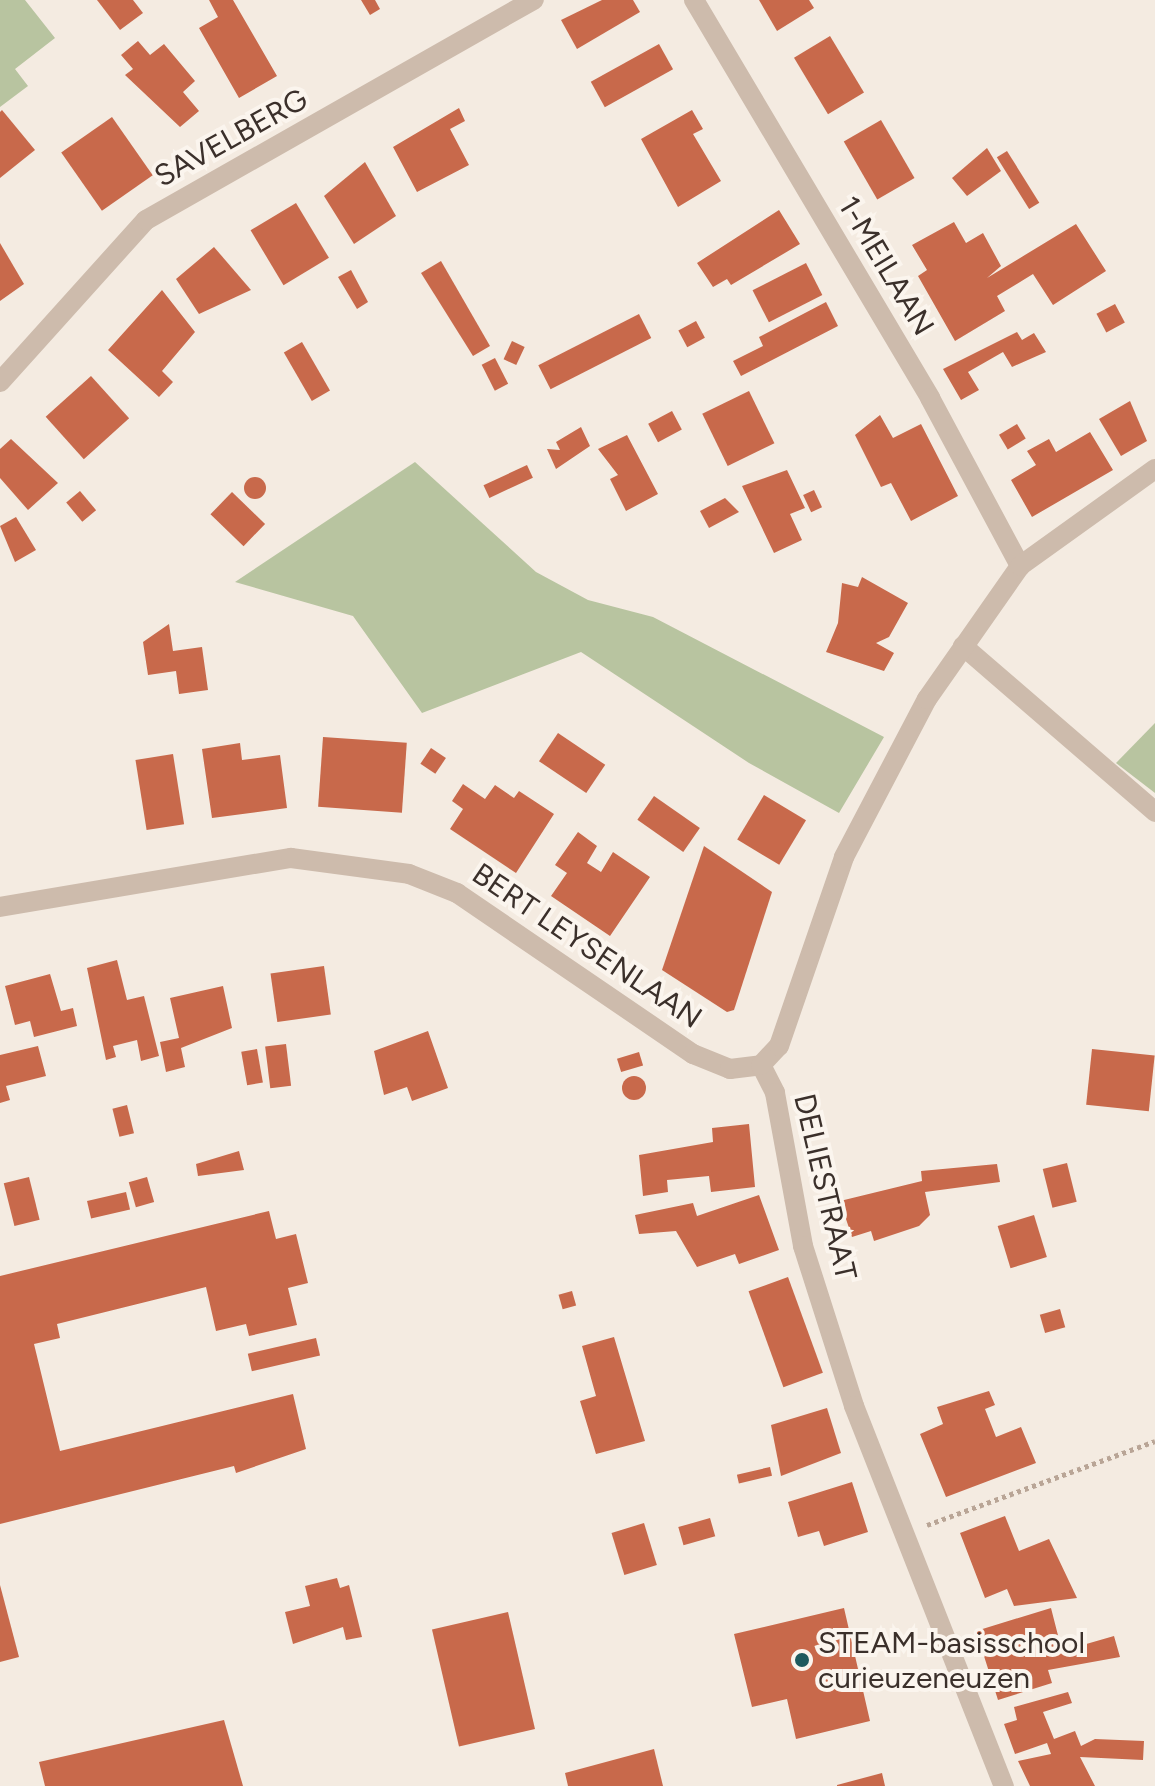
<!DOCTYPE html>
<html>
<head>
<meta charset="utf-8">
<style>
	body { margin:0 }
	#map { position:relative; width:1155px; height:1786px; overflow:hidden; background:#f4ebe1; font-family:Figtree,sans-serif }
	div>[style] { position:absolute }
	.green>* { inset:0; background:#b8c4a0 }
	.building>* { inset:0; background:#c8694b; transform-origin:0 0 }
	.round { border-radius:50% }
	.path>* { height:5px; margin-top:-2.5px; transform-origin:0; background:repeating-linear-gradient(90deg,#b9a596 0 4px,transparent 0 8px) }
	.minor>* { height:20px; margin:-10px; padding:0 10px; transform-origin:10px; border-radius:10px; background:#cdbbac }
	.dots>* { width:22px; height:22px; translate:-50% -50%; box-sizing:border-box; border:4px solid #fbf5ee; border-radius:50% }
	span { translate:-50% -50%; white-space:nowrap; text-align:center; line-height:1.15; -webkit-text-stroke:8px #fbf5ee; paint-order:stroke }
	.street-label { font-size:30px; color:#3b302b }
	.poi-label { font-size:30px; color:#3b302b }
	.left { translate:0 -50%; text-align:left }
</style>
</head>
<body>
<div id="map">
	<div class="green">
		<i style="clip-path:polygon(0 0,25px 0,55px 38px,15px 69px,28px 86px,0 107px)"></i>
		<i style="clip-path:polygon(415px 462px,536px 572px,588px 600px,653px 617px,884px 737px,839px 813px,749px 763px,581px 652px,422px 713px,353px 616px,235px 582px)"></i>
		<i style="clip-path:polygon(1155px 723px,1155px 793px,1116px 763px)"></i>
	</div>
	<div class="building">
		<i style="clip-path:polygon(97px 0,133px 0,143px 13px,120px 30px)"></i>
		<i style="clip-path:polygon(209px 0,233px 0,277px 76px,239px 98px,199px 28px,218px 17px)"></i>
		<i style="clip-path:polygon(361px 0,375px 0,380px 9px,370px 15px)"></i>
		<i style="clip-path:polygon(602px 0,633px 0,640px 12px,577px 49px,561px 20px)"></i>
		<i style="clip-path:polygon(759px 0,809px 0,814px 8px,777px 31px)"></i>
		<i style="left:830px;top:36px;width:66px;height:42px;rotate:59deg"></i>
		<i style="clip-path:polygon(138px 41px,150px 55px,164px 44px,195px 81px,183px 92px,199px 111px,180px 127px,125px 75px,133px 69px,121px 55px)"></i>
		<i style="left:659px;top:44px;width:29px;height:78px;rotate:61deg"></i>
		<i style="clip-path:polygon(459px 108px,465px 121px,450px 129px,469px 165px,417px 192px,393px 147px)"></i>
		<i style="clip-path:polygon(2px 110px,35px 150px,0 178px,0 112px)"></i>
		<i style="clip-path:polygon(692px 110px,703px 129px,693px 134px,721px 181px,678px 207px,641px 139px)"></i>
		<i style="left:112px;top:117px;width:71px;height:62px;rotate:55deg"></i>
		<i style="left:881px;top:120px;width:67px;height:43px;rotate:60deg"></i>
		<i style="clip-path:polygon(987px 148px,1001px 171px,967px 196px,952px 178px)"></i>
		<i style="left:1007px;top:151px;width:61px;height:12px;rotate:58deg"></i>
		<i style="clip-path:polygon(365px 162px,396px 216px,354px 244px,324px 196px)"></i>
		<i style="left:296px;top:203px;width:64px;height:53px;rotate:59deg"></i>
		<i style="clip-path:polygon(779px 210px,800px 244px,731px 285px,727px 279px,713px 287px,697px 263px)"></i>
		<i style="clip-path:polygon(954px 222px,966px 243px,983px 233px,1001px 266px,987px 278px,1076px 224px,1106px 271px,1053px 305px,1033px 274px,997px 296px,1005px 311px,955px 341px,918px 276px,927px 270px,912px 245px)"></i>
		<i style="clip-path:polygon(0 243px,24px 284px,0 301px)"></i>
		<i style="clip-path:polygon(214px 247px,251px 290px,199px 314px,176px 279px)"></i>
		<i style="clip-path:polygon(441px 261px,490px 346px,473px 356px,421px 273px)"></i>
		<i style="left:806px;top:263px;width:36px;height:60px;rotate:63deg"></i>
		<i style="clip-path:polygon(351px 270px,368px 302px,357px 309px,338px 277px)"></i>
		<i style="clip-path:polygon(162px 290px,195px 332px,162px 371px,173px 382px,159px 397px,108px 350px)"></i>
		<i style="clip-path:polygon(826px 302px,838px 326px,741px 376px,733px 361px,763px 346px,759px 337px)"></i>
		<i style="left:1115px;top:304px;width:21px;height:21px;rotate:62deg"></i>
		<i style="left:639px;top:314px;width:27px;height:113px;rotate:63deg"></i>
		<i style="left:696px;top:321px;width:19px;height:20px;rotate:62deg"></i>
		<i style="clip-path:polygon(1017px 332px,1022px 340px,1034px 333px,1046px 352px,1012px 367px,1003px 352px,968px 372px,979px 390px,961px 400px,943px 369px)"></i>
		<i style="left:512px;top:341px;width:14px;height:20px;rotate:25deg"></i>
		<i style="left:302px;top:342px;width:56px;height:21px;rotate:60deg"></i>
		<i style="left:495px;top:358px;width:29px;height:15px;rotate:63deg"></i>
		<i style="left:91px;top:376px;width:57px;height:61px;rotate:48deg"></i>
		<i style="left:749px;top:391px;width:58px;height:52px;rotate:64deg"></i>
		<i style="clip-path:polygon(1130px 401px,1147px 441px,1121px 456px,1099px 419px)"></i>
		<i style="left:672px;top:411px;width:21px;height:27px;rotate:62deg"></i>
		<i style="clip-path:polygon(880px 415px,893px 438px,921px 424px,958px 496px,911px 521px,891px 483px,881px 487px,855px 435px)"></i>
		<i style="left:1017px;top:424px;width:17px;height:21px;rotate:59deg"></i>
		<i style="clip-path:polygon(581px 427px,590px 446px,556px 469px,547px 449px,560px 450px,556px 442px)"></i>
		<i style="clip-path:polygon(1090px 432px,1113px 470px,1032px 517px,1011px 480px,1036px 465px,1027px 451px,1049px 439px,1056px 452px)"></i>
		<i style="clip-path:polygon(627px 435px,658px 494px,626px 511px,610px 479px,618px 475px,598px 449px)"></i>
		<i style="clip-path:polygon(11px 439px,58px 483px,28px 510px,0 478px,0 449px)"></i>
		<i style="left:527px;top:465px;width:14px;height:48px;rotate:65deg"></i>
		<i style="clip-path:polygon(787px 470px,805px 508px,790px 514px,802px 540px,774px 553px,742px 486px)"></i>
		<i class="round" style="left:244px;top:477px;width:22px;height:22px"></i>
		<i style="left:814px;top:490px;width:19px;height:12px;rotate:65deg"></i>
		<i style="left:80px;top:491px;width:25px;height:18px;rotate:50deg"></i>
		<i style="left:232px;top:492px;width:46px;height:31px;rotate:44deg"></i>
		<i style="clip-path:polygon(725px 498px,739px 512px,709px 528px,700px 511px)"></i>
		<i style="clip-path:polygon(16px 517px,36px 550px,15px 562px,0 526px)"></i>
		<i style="clip-path:polygon(862px 577px,908px 603px,889px 637px,876px 643px,894px 653px,884px 671px,826px 652px,838px 623px,842px 583px,858px 587px)"></i>
		<i style="clip-path:polygon(169px 624px,173px 651px,202px 647px,208px 690px,179px 694px,176px 671px,148px 675px,143px 642px)"></i>
		<i style="left:558px;top:733px;width:57px;height:34px;rotate:34deg"></i>
		<i style="left:323px;top:737px;width:84px;height:70px;rotate:4deg"></i>
		<i style="clip-path:polygon(240px 743px,242px 760px,280px 755px,287px 808px,212px 818px,202px 749px)"></i>
		<i style="left:431px;top:748px;width:18px;height:19px;rotate:34deg"></i>
		<i style="left:173px;top:754px;width:71px;height:38px;rotate:81deg"></i>
		<i style="clip-path:polygon(463px 784px,485px 799px,495px 785px,514px 798px,519px 791px,554px 814px,516px 873px,450px 829px,463px 809px,452px 801px)"></i>
		<i style="left:764px;top:795px;width:49px;height:52px;rotate:31deg"></i>
		<i style="left:654px;top:796px;width:56px;height:29px;rotate:35deg"></i>
		<i style="clip-path:polygon(578px 832px,597px 846px,587px 863px,601px 872px,613px 852px,650px 877px,610px 936px,551px 896px,567px 873px,555px 865px)"></i>
		<i style="clip-path:polygon(704px 846px,772px 892px,734px 1010px,727px 1012px,662px 970px)"></i>
		<i style="clip-path:polygon(117px 960px,127px 1000px,144px 996px,159px 1056px,141px 1061px,137px 1040px,113px 1046px,116px 1057px,106px 1060px,87px 968px)"></i>
		<i style="left:324px;top:966px;width:49px;height:54px;rotate:82deg"></i>
		<i style="clip-path:polygon(50px 974px,61px 1011px,73px 1008px,77px 1026px,34px 1037px,30px 1021px,15px 1025px,5px 986px)"></i>
		<i style="clip-path:polygon(223px 986px,232px 1028px,181px 1048px,185px 1067px,166px 1072px,160px 1042px,179px 1038px,170px 998px)"></i>
		<i style="clip-path:polygon(428px 1031px,448px 1088px,412px 1101px,407px 1087px,384px 1095px,374px 1051px)"></i>
		<i style="left:286px;top:1044px;width:42px;height:21px;rotate:83deg"></i>
		<i style="clip-path:polygon(38px 1046px,46px 1076px,6px 1086px,10px 1100px,0 1103px,0 1055px)"></i>
		<i style="left:257px;top:1049px;width:34px;height:16px;rotate:80deg"></i>
		<i style="left:1092px;top:1049px;width:63px;height:56px;rotate:6deg"></i>
		<i style="left:639px;top:1052px;width:14px;height:23px;rotate:73deg"></i>
		<i class="round" style="left:622px;top:1076px;width:24px;height:24px"></i>
		<i style="left:127px;top:1105px;width:29px;height:15px;rotate:76deg"></i>
		<i style="clip-path:polygon(749px 1124px,755px 1187px,711px 1192px,709px 1176px,667px 1180px,668px 1192px,643px 1196px,639px 1155px,713px 1142px,712px 1128px)"></i>
		<i style="clip-path:polygon(239px 1151px,244px 1170px,198px 1176px,196px 1164px)"></i>
		<i style="left:1067px;top:1163px;width:40px;height:25px;rotate:76deg"></i>
		<i style="clip-path:polygon(997px 1164px,1000px 1182px,925px 1192px,930px 1215px,919px 1226px,874px 1241px,871px 1231px,852px 1237px,840px 1201px,922px 1181px,921px 1171px)"></i>
		<i style="left:29px;top:1177px;width:44px;height:26px;rotate:76deg"></i>
		<i style="left:147px;top:1177px;width:26px;height:19px;rotate:74deg"></i>
		<i style="left:126px;top:1192px;width:18px;height:40px;rotate:77deg"></i>
		<i style="clip-path:polygon(759px 1195px,779px 1250px,739px 1264px,735px 1254px,697px 1267px,676px 1231px,639px 1234px,635px 1215px,693px 1203px,697px 1216px)"></i>
		<i style="clip-path:polygon(269px 1211px,276px 1239px,296px 1234px,308px 1283px,288px 1288px,297px 1325px,249px 1336px,246px 1324px,216px 1331px,206px 1287px,57px 1324px,60px 1338px,34px 1344px,60px 1451px,293px 1394px,306px 1449px,236px 1473px,234px 1466px,0 1524px,0 1276px)"></i>
		<i style="left:1034px;top:1215px;width:44px;height:38px;rotate:73deg"></i>
		<i style="left:788px;top:1277px;width:102px;height:42px;rotate:70deg"></i>
		<i style="left:572px;top:1291px;width:15px;height:14px;rotate:74deg"></i>
		<i style="left:1060px;top:1309px;width:19px;height:21px;rotate:74deg"></i>
		<i style="clip-path:polygon(614px 1337px,645px 1441px,596px 1454px,580px 1401px,596px 1396px,582px 1346px)"></i>
		<i style="left:316px;top:1338px;width:18px;height:70px;rotate:77deg"></i>
		<i style="clip-path:polygon(989px 1391px,995px 1405px,985px 1409px,996px 1437px,1021px 1427px,1036px 1463px,946px 1497px,920px 1434px,943px 1424px,937px 1407px)"></i>
		<i style="clip-path:polygon(827px 1408px,841px 1453px,781px 1476px,771px 1425px)"></i>
		<i style="left:770px;top:1467px;width:9px;height:34px;rotate:77deg"></i>
		<i style="clip-path:polygon(852px 1482px,868px 1532px,824px 1546px,819px 1531px,798px 1537px,788px 1502px)"></i>
		<i style="clip-path:polygon(1005px 1516px,1019px 1551px,1049px 1539px,1077px 1598px,1014px 1606px,1007px 1589px,985px 1598px,960px 1533px)"></i>
		<i style="left:710px;top:1518px;width:19px;height:33px;rotate:74deg"></i>
		<i style="left:644px;top:1523px;width:44px;height:34px;rotate:73deg"></i>
		<i style="clip-path:polygon(337px 1578px,340px 1588px,349px 1585px,362px 1637px,346px 1640px,343px 1627px,293px 1644px,285px 1612px,310px 1606px,305px 1586px)"></i>
		<i style="clip-path:polygon(0 1585px,19px 1657px,0 1662px)"></i>
		<i style="clip-path:polygon(844px 1608px,870px 1721px,796px 1739px,787px 1699px,752px 1707px,734px 1634px)"></i>
		<i style="clip-path:polygon(1051px 1608px,1062px 1651px,1114px 1636px,1120px 1657px,1048px 1670px,1052px 1683px,998px 1700px,976px 1631px)"></i>
		<i style="left:508px;top:1612px;width:120px;height:78px;rotate:77deg"></i>
		<i style="clip-path:polygon(1068px 1692px,1072px 1703px,1043px 1712px,1054px 1739px,1075px 1731px,1081px 1746px,1095px 1739px,1144px 1741px,1143px 1760px,1080px 1757px,1095px 1786px,1030px 1786px,1018px 1761px,1051px 1754px,1047px 1743px,1015px 1754px,1004px 1724px,1017px 1720px,1014px 1707px)"></i>
		<i style="clip-path:polygon(224px 1720px,243px 1786px,45px 1786px,39px 1762px)"></i>
		<i style="clip-path:polygon(654px 1749px,663px 1786px,568px 1786px,565px 1773px)"></i>
		<i style="clip-path:polygon(882px 1773px,885px 1786px,837px 1786px,837px 1785px)"></i>
	</div>
	<div class="path">
		<i style="left:927px;top:1525px;width:243px;rotate:-20.2deg"></i>
	</div>
	<div class="minor">
		<i style="left:694px;top:0;width:463px;rotate:59.3deg"></i>
		<i style="left:930px;top:398px;width:191px;rotate:61.8deg"></i>
		<i style="left:0;top:382px;width:218px;rotate:-48deg"></i>
		<i style="left:146px;top:220px;width:446px;rotate:-29.6deg"></i>
		<i style="left:963px;top:646px;width:254px;rotate:40.8deg"></i>
		<i style="left:0;top:907px;width:295px;rotate:-9.6deg"></i>
		<i style="left:291px;top:858px;width:119px;rotate:7.7deg"></i>
		<i style="left:409px;top:874px;width:52px;rotate:21.6deg"></i>
		<i style="left:457px;top:893px;width:286px;rotate:34.3deg"></i>
		<i style="left:693px;top:1054px;width:40px;rotate:22deg"></i>
		<i style="left:730px;top:1069px;width:31px;rotate:-7deg"></i>
		<i style="left:761px;top:1065px;width:31px;rotate:63deg"></i>
		<i style="left:775px;top:1093px;width:156px;rotate:79.6deg"></i>
		<i style="left:803px;top:1246px;width:168px;rotate:72.3deg"></i>
		<i style="left:854px;top:1406px;width:409px;rotate:68.5deg"></i>
		<i style="left:761px;top:1065px;width:26px;rotate:-47deg"></i>
		<i style="left:779px;top:1046px;width:200px;rotate:-71deg"></i>
		<i style="left:844px;top:857px;width:178px;rotate:-62.3deg"></i>
		<i style="left:927px;top:699px;width:162px;rotate:-55deg"></i>
		<i style="left:1020px;top:566px;width:166px;rotate:-35.7deg"></i>
	</div>
	<div class="dots">
		<i style="left:802px;top:1660px;background:#1f5a5e"></i>
	</div>
	<div class="street-label">
		<span style="left:231px;top:138px;rotate:-29deg">SAVELBERG</span>
		<span style="left:886px;top:266px;rotate:59deg">1-MEILAAN</span>
		<span style="left:587px;top:946px;rotate:34deg">BERT LEYSENLAAN</span>
		<span style="left:825px;top:1187px;rotate:77deg">DELIESTRAAT</span>
	</div>
	<div class="poi-label">
		<span class="left" style="left:818px;top:1660px">STEAM-basisschool<br>curieuzeneuzen</span>
	</div>
</div>
</body>
</html>
